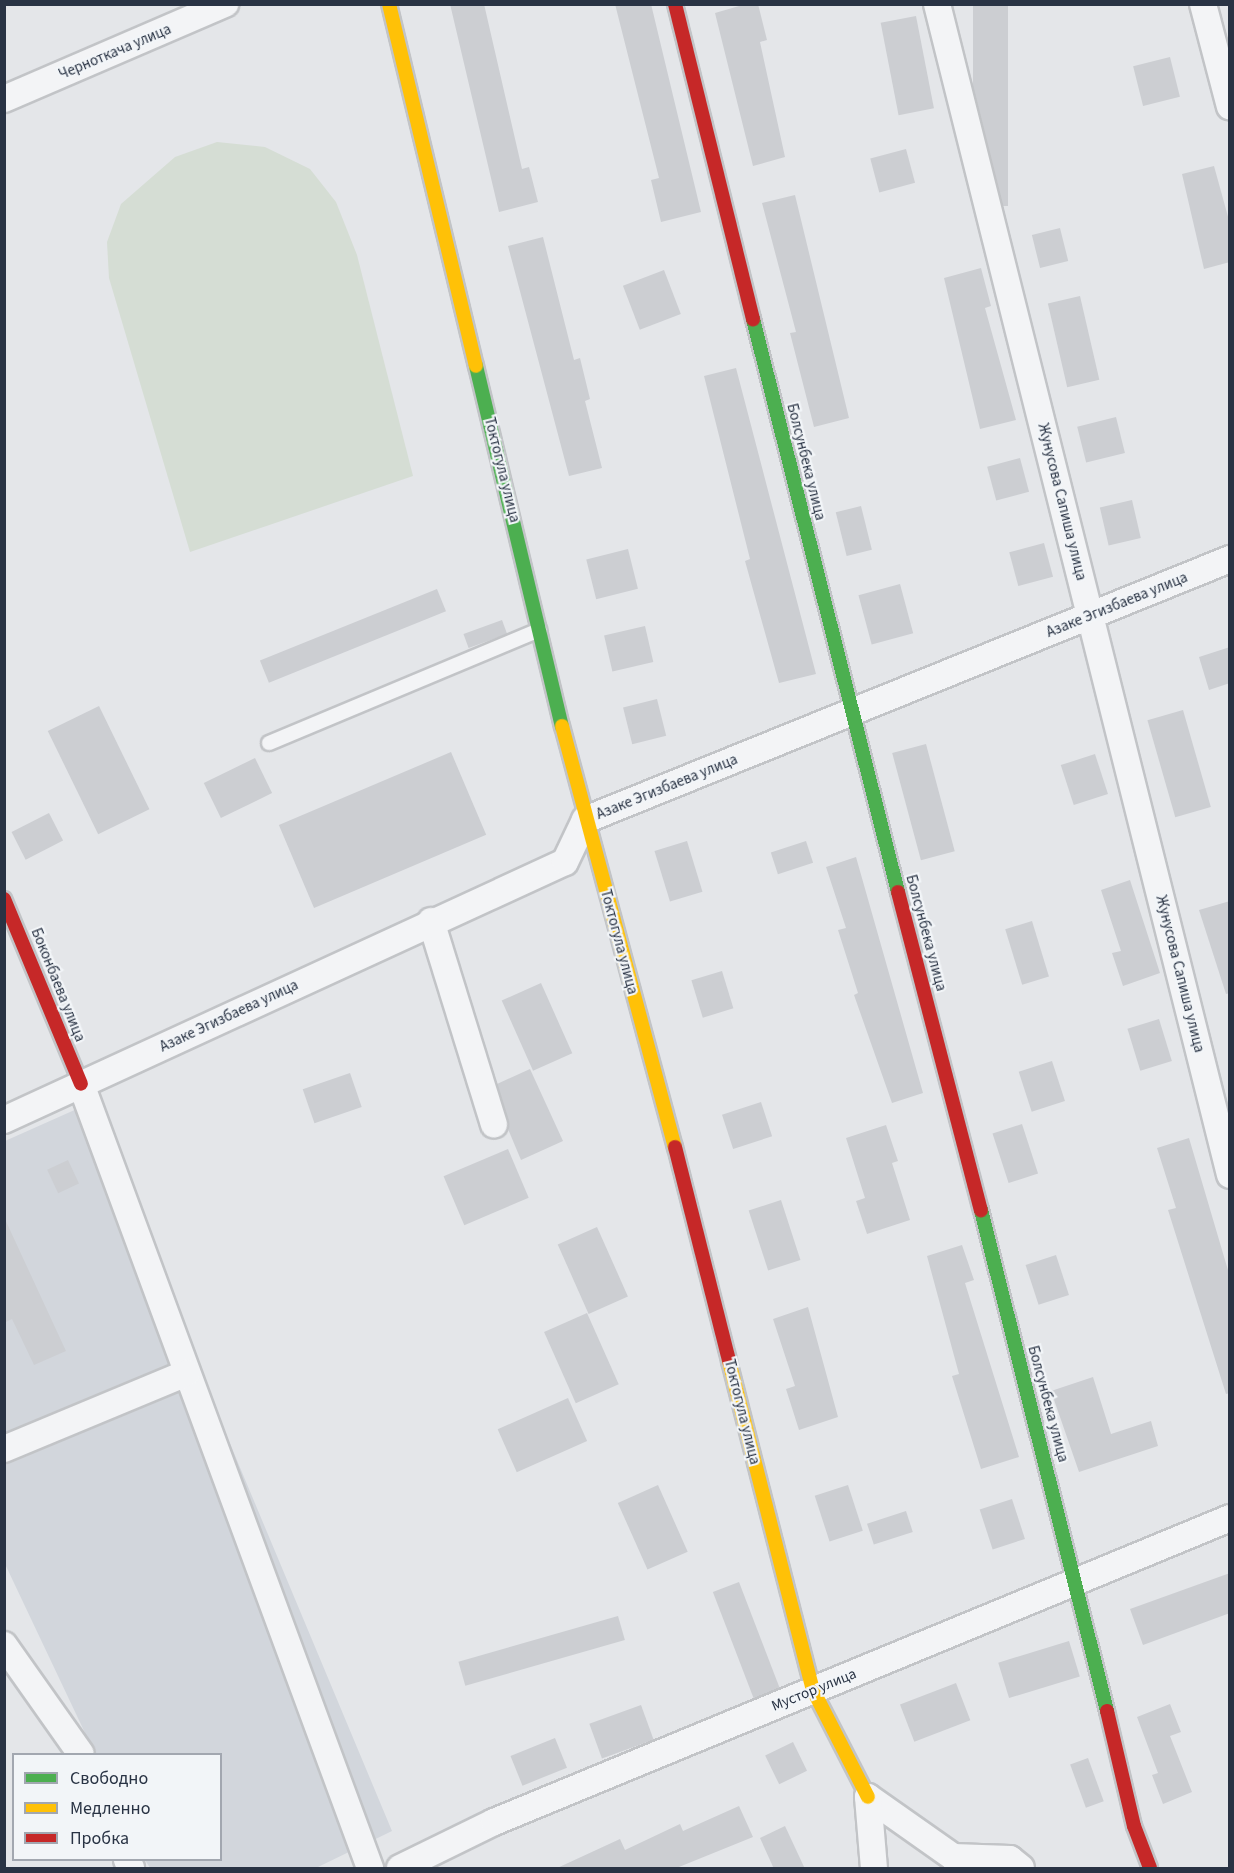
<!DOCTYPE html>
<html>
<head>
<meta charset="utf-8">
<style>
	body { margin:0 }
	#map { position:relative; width:1234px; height:1873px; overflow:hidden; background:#e4e6e9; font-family:"Source Sans 3",sans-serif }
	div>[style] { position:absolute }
	.built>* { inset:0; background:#d2d6dc }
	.green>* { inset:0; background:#d5ddd4 }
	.building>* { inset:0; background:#ccced2; transform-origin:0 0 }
	.roads { filter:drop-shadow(2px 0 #c2c4c7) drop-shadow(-2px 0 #c2c4c7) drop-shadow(0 2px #c2c4c7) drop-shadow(0 -2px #c2c4c7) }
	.lane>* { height:14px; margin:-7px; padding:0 7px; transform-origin:7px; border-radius:7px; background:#f3f4f6 }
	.street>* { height:26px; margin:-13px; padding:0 13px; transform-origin:13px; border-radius:13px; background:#f3f4f6 }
	.fast>* { height:14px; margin:-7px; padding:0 7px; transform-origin:7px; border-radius:7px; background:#4caf50 }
	.slow>* { height:14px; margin:-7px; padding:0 7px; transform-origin:7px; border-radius:7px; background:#ffc107 }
	.jam>* { height:14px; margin:-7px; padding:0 7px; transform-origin:7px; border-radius:7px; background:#c62828 }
	span { translate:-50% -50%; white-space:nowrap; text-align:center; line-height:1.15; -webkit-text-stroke:4.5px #f2f5f8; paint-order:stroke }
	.street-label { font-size:15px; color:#293344 }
	.frame { position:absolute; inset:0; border:6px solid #293344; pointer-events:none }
	.legend { position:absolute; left:12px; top:1753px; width:210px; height:108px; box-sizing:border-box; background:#f2f5f8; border:2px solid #a2a7b0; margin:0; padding:8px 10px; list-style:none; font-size:18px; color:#293344 }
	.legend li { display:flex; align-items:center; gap:12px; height:30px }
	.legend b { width:30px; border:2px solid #a2a7b0 }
</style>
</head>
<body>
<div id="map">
	<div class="built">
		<i style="clip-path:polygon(88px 1104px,392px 1831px,316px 1868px,150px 1868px,145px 1860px,220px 1860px,220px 1754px,95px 1754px,5px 1564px,5px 1141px)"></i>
	</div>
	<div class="green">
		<i style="clip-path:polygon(217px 142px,265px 147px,310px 169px,336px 202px,357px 255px,413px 476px,190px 552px,109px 278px,107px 242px,121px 204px,175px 157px)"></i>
	</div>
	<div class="building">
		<i style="clip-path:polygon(450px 4px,484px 4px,522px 169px,529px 167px,538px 202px,499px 212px)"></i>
		<i style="clip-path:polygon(615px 4px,651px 4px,701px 212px,661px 222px,651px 180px,659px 178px)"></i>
		<i style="clip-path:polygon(746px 4px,758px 4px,767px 40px,760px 42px,785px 157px,753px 166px,715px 13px)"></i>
		<i style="left:973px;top:4px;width:35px;height:202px"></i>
		<i style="left:916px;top:16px;width:94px;height:36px;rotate:79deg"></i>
		<i style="left:1170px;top:57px;width:41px;height:38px;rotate:76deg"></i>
		<i style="left:906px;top:149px;width:35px;height:37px;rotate:75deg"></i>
		<i style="clip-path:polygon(1214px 166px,1230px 224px,1230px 262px,1204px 269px,1182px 174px)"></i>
		<i style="clip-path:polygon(795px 195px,849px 418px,814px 427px,790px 333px,796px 332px,762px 203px)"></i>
		<i style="left:1060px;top:228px;width:34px;height:29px;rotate:76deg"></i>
		<i style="clip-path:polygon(543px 237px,574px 360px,580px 358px,590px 399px,585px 401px,602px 468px,569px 476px,508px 246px)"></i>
		<i style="clip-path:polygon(981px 268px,991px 306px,985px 308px,1016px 420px,980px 429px,944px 278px)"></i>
		<i style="left:664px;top:270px;width:47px;height:44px;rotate:69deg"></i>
		<i style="left:1080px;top:296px;width:86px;height:33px;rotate:77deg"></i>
		<i style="clip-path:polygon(736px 368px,816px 674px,779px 683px,745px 561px,750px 559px,704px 376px)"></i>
		<i style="left:1116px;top:417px;width:37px;height:40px;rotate:76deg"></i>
		<i style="left:1020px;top:458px;width:35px;height:34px;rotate:75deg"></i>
		<i style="left:1132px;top:500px;width:39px;height:33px;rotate:77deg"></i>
		<i style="left:861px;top:506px;width:45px;height:26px;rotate:76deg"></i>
		<i style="left:1044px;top:543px;width:35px;height:36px;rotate:75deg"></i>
		<i style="left:628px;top:549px;width:41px;height:43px;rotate:76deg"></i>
		<i style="left:900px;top:584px;width:51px;height:43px;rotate:75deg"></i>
		<i style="left:437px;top:589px;width:24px;height:191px;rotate:68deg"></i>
		<i style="left:502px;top:620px;width:15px;height:41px;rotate:70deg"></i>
		<i style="left:645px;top:626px;width:37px;height:42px;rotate:77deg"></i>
		<i style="clip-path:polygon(1230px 647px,1230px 683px,1209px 690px,1199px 657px)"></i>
		<i style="left:657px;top:699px;width:38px;height:35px;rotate:76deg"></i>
		<i style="left:99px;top:706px;width:115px;height:57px;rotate:64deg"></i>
		<i style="left:1183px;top:710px;width:101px;height:37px;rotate:74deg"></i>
		<i style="left:926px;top:744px;width:111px;height:35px;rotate:75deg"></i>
		<i style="left:451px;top:752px;width:90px;height:187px;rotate:67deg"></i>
		<i style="left:1095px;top:754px;width:42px;height:36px;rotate:72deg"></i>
		<i style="left:255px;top:758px;width:39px;height:57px;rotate:64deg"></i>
		<i style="left:49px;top:813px;width:31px;height:42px;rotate:63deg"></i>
		<i style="left:687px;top:841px;width:53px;height:34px;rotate:73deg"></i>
		<i style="left:806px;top:841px;width:23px;height:37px;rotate:72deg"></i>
		<i style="clip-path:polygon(856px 857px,923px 1093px,892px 1103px,854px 995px,858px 993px,838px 930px,846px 928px,826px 867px)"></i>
		<i style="clip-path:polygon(1130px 880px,1160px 973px,1123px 986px,1112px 953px,1121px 951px,1101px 890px)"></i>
		<i style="clip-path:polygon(1230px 901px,1230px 993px,1226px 994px,1199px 910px)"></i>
		<i style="left:1032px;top:921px;width:58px;height:28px;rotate:73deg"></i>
		<i style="left:722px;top:971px;width:39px;height:32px;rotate:73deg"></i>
		<i style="left:541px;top:983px;width:77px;height:43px;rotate:66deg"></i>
		<i style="left:1159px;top:1019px;width:44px;height:33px;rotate:73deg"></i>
		<i style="left:1052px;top:1061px;width:42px;height:35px;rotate:72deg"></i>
		<i style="clip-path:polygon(530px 1069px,563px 1141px,521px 1160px,508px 1129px,497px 1084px)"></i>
		<i style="left:350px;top:1073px;width:36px;height:50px;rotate:71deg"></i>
		<i style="left:761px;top:1102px;width:36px;height:41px;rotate:72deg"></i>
		<i style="left:1022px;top:1124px;width:52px;height:31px;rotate:72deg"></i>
		<i style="clip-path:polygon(886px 1125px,898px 1161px,892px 1163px,910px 1220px,867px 1234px,856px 1201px,865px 1198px,846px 1138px)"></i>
		<i style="clip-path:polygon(1189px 1138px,1230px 1277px,1230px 1393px,1226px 1394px,1168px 1210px,1176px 1208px,1157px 1148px)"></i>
		<i style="left:508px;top:1149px;width:53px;height:70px;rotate:67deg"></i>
		<i style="left:68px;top:1160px;width:26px;height:23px;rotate:65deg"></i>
		<i style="left:781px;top:1200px;width:63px;height:34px;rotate:72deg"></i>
		<i style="clip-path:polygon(4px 1217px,66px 1351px,34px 1365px,12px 1319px,4px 1323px)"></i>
		<i style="left:597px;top:1227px;width:76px;height:43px;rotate:66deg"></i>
		<i style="clip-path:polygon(962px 1245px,974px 1280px,965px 1283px,1019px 1457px,981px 1469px,952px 1376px,959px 1374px,927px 1256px)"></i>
		<i style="left:1056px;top:1255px;width:42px;height:32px;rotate:72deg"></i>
		<i style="clip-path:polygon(808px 1307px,838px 1417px,799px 1430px,786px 1389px,795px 1386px,773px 1319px)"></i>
		<i style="left:587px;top:1313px;width:78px;height:47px;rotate:66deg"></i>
		<i style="clip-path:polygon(1093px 1377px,1111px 1434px,1151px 1421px,1158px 1446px,1079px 1472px,1051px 1391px)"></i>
		<i style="left:568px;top:1398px;width:47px;height:77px;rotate:66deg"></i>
		<i style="left:658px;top:1485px;width:73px;height:44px;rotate:66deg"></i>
		<i style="left:848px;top:1485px;width:48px;height:35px;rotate:72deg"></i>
		<i style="left:1012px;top:1499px;width:42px;height:34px;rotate:72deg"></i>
		<i style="left:906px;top:1511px;width:22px;height:41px;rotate:72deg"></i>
		<i style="clip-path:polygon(1230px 1573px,1230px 1613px,1143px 1645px,1130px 1609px)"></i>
		<i style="left:739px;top:1582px;width:114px;height:28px;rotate:69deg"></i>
		<i style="left:618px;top:1616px;width:25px;height:166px;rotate:74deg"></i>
		<i style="left:1069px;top:1641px;width:37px;height:74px;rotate:73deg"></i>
		<i style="left:956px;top:1683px;width:40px;height:60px;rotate:69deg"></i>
		<i style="clip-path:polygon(1170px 1704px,1181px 1732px,1170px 1736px,1192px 1792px,1163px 1804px,1152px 1775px,1158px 1773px,1137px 1717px)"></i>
		<i style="left:641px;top:1705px;width:37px;height:55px;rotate:70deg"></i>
		<i style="left:555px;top:1738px;width:32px;height:48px;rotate:68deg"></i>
		<i style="left:793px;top:1742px;width:32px;height:31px;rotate:64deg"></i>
		<i style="left:1088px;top:1758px;width:46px;height:19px;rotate:70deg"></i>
		<i style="clip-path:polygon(739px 1806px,753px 1837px,674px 1869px,555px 1869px,620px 1839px,625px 1850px,680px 1824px,683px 1831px)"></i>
		<i style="clip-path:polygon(785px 1826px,805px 1869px,774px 1869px,760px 1838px)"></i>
	</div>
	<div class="roads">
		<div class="lane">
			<i style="left:269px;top:743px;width:293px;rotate:-22.7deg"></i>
		</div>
		<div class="street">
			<i style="left:937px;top:4px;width:1207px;rotate:75.95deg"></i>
			<i style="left:1203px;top:4px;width:106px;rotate:75.3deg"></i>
			<i style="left:4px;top:99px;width:241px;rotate:-23.3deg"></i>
			<i style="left:431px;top:921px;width:213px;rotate:72.8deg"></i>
			<i style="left:81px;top:1084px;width:836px;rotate:69.76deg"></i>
			<i style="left:4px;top:1120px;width:617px;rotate:-24.7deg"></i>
			<i style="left:565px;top:862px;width:47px;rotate:-64.5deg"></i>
			<i style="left:585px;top:820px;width:696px;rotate:-22.03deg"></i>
			<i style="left:4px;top:1449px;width:198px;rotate:-22.6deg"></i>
			<i style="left:4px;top:1645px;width:133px;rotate:54.8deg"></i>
			<i style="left:868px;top:1797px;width:104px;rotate:35.2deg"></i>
			<i style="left:953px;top:1857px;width:57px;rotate:2deg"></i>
			<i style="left:1010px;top:1859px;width:14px;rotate:39deg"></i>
			<i style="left:868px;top:1797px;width:71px;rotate:85.2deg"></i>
			<i style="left:127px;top:1860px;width:9px;rotate:63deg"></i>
			<i style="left:400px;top:1868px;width:105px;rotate:-26.1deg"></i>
			<i style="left:494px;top:1822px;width:796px;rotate:-22.44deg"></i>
		</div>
		<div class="fast">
			<i style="left:753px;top:319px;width:591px;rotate:75.8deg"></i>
			<i style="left:476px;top:366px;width:370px;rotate:76.6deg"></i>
			<i style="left:981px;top:1210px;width:517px;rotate:75.88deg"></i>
		</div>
		<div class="slow">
			<i style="left:389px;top:4px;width:372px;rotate:76.5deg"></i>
			<i style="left:562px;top:726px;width:436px;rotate:75deg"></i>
			<i style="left:729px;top:1361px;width:340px;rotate:75.7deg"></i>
			<i style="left:813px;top:1690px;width:120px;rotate:62.8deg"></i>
		</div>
		<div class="jam">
			<i style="left:675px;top:4px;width:325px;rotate:76.1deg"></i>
			<i style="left:898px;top:892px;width:329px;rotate:75.4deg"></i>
			<i style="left:4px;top:899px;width:200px;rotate:67.4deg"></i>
			<i style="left:675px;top:1147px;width:221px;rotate:75.8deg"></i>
			<i style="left:1107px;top:1711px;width:118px;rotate:76.8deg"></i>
			<i style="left:1134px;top:1826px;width:45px;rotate:69.1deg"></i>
		</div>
	</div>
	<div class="street-label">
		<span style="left:115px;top:52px;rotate:-23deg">Черноткача улица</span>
		<span style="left:806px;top:462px;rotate:76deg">Болсунбека улица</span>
		<span style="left:502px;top:470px;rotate:76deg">Токтогула улица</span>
		<span style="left:1062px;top:502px;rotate:76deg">Жунусова Сапиша улица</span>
		<span style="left:1117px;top:605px;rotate:-22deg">Азаке Эгизбаева улица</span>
		<span style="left:667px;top:787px;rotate:-22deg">Азаке Эгизбаева улица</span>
		<span style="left:926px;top:933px;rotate:75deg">Болсунбека улица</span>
		<span style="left:619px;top:942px;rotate:75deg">Токтогула улица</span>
		<span style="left:1180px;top:974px;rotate:76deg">Жунусова Сапиша улица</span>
		<span style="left:58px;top:985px;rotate:68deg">Боконбаева улица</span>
		<span style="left:229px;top:1016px;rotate:-25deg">Азаке Эгизбаева улица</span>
		<span style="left:1048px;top:1404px;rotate:75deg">Болсунбека улица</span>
		<span style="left:742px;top:1412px;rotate:76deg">Токтогула улица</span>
		<span style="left:814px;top:1690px;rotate:-22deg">Мустор улица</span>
	</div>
	<div class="frame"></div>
	<ul class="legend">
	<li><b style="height:8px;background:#4caf50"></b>Свободно</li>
	<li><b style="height:8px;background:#ffc107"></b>Медленно</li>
	<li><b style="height:8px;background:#c62828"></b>Пробка</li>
	</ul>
</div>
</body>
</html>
